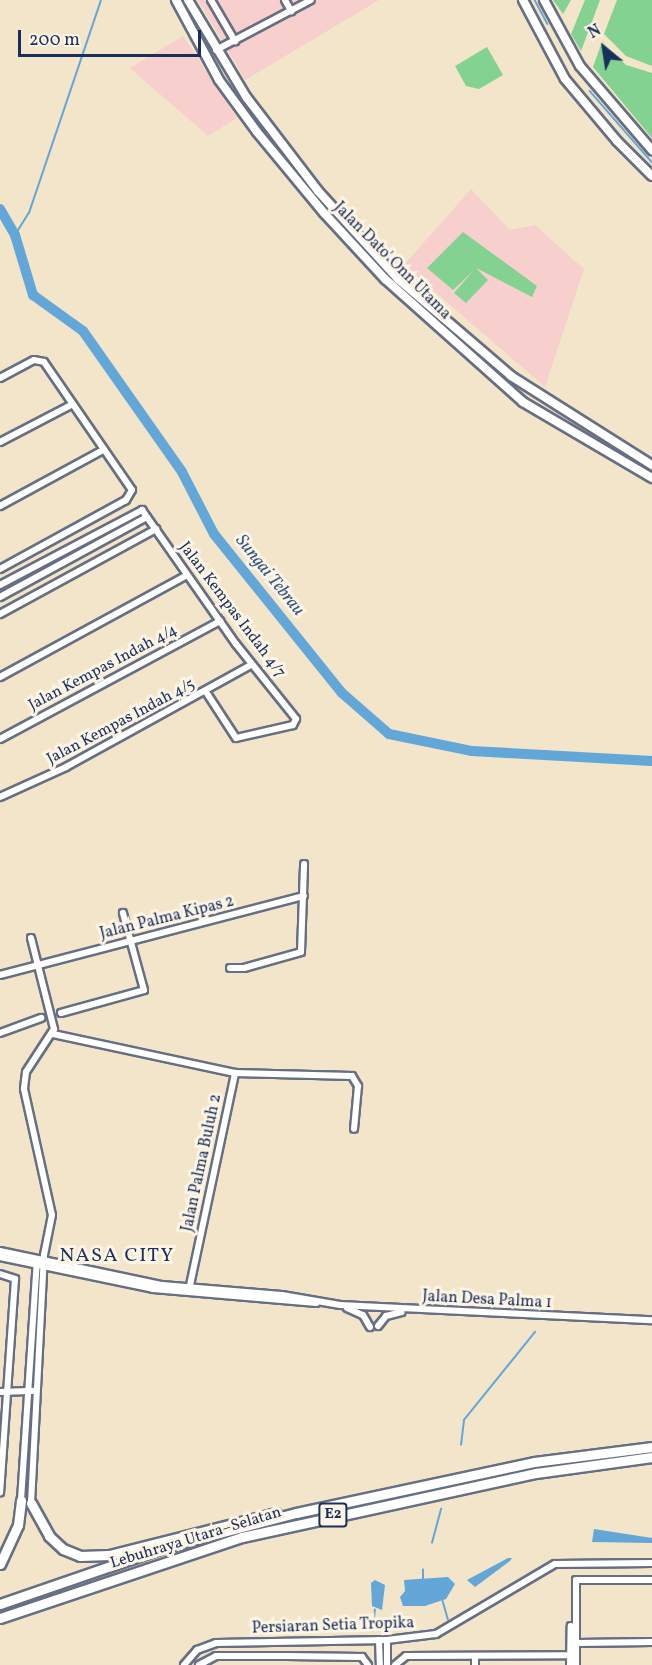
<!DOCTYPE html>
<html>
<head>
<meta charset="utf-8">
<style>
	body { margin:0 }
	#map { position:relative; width:652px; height:1665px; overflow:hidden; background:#f2e5c9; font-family:Vollkorn,serif }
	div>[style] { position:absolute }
	.built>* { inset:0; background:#f7d0cd }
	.green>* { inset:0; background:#83d291 }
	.water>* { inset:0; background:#62a7d8 }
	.stream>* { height:1.5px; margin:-0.75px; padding:0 0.75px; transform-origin:0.75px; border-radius:0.75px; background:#62a7d8 }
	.river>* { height:10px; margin:-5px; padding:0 5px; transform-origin:5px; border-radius:5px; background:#62a7d8 }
	.roads { filter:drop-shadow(2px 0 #666f83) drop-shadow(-2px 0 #666f83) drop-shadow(0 2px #666f83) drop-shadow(0 -2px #666f83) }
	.minor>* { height:6px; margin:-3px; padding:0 3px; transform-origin:3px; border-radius:3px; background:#fff }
	.major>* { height:8px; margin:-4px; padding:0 4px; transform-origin:4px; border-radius:4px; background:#fff }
	.highway>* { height:9px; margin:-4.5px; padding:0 4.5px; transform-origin:4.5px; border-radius:4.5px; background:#fff }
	span { translate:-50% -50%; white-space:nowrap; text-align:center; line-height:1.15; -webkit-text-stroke:6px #fcf5e5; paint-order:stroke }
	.shield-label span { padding:2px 4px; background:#fcf5e5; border:2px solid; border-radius:4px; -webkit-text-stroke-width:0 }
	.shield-label { font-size:15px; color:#1b2f5e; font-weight:700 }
	.street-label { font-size:16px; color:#1b2f5e }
	.water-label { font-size:18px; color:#345989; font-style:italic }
	.quarter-label { font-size:20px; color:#1b2f5e; letter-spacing:1.5px }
	.north { position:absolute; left:574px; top:18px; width:60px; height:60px; -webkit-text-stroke:4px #fcf5e5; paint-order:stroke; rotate:330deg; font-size:16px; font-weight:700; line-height:24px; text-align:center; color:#1b2f5e }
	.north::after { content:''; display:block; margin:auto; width:21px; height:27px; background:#1b2f5e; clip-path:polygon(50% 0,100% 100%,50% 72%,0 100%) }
	.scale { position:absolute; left:18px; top:30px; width:183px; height:27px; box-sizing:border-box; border:3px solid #1b2f5e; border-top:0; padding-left:8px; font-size:18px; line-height:21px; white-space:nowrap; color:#1b2f5e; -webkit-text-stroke:4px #fcf5e5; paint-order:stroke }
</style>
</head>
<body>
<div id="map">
	<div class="built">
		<i style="clip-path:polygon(198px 0,379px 0,245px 80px)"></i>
		<i style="clip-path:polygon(183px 36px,237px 118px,208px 136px,130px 68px)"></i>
		<i style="clip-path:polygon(471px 189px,510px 230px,535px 225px,584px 269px,545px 387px,404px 265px)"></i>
	</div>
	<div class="green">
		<i style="clip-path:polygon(553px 0,571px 0,563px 14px)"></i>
		<i style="clip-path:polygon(585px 0,600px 0,581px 51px,571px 34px)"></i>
		<i style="clip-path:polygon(617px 0,652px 0,652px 66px,626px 56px,604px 34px)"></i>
		<i style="clip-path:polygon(602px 42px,626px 65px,652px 73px,652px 138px,593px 67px)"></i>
		<i style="clip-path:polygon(487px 47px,503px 75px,479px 89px,466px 86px,455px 66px)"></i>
		<i style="clip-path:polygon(463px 232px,537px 286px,532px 297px,476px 268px,488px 280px,466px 303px,454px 293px,473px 271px,453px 290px,427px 268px)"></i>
	</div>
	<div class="water">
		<i style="clip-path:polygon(594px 1529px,652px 1538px,652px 1543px,592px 1542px)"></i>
		<i style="clip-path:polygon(508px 1558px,512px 1558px,510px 1561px,475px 1587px,467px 1580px)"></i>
		<i style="clip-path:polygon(448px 1577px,455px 1584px,446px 1599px,425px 1606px,403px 1606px,400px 1597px,405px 1591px,404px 1580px)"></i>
		<i style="clip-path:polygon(375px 1580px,385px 1585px,382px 1610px,372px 1606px,371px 1583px)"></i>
	</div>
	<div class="stream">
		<i style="left:535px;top:0;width:27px;rotate:62deg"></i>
		<i style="left:590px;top:91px;width:94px;rotate:48.9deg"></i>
		<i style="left:15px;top:235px;width:26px;rotate:-58deg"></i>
		<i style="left:29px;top:213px;width:225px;rotate:-71.3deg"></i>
		<i style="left:461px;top:1445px;width:25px;rotate:-83deg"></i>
		<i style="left:464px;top:1420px;width:113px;rotate:-51.1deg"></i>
		<i style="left:432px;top:1543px;width:35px;rotate:-75deg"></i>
		<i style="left:423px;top:1580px;width:10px;rotate:-90deg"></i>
		<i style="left:443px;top:1601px;width:19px;rotate:74deg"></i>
		<i style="left:373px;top:1631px;width:21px;rotate:-85deg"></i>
	</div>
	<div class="river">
		<i style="left:0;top:209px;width:30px;rotate:60deg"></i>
		<i style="left:15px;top:235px;width:63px;rotate:73.3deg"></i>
		<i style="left:33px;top:295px;width:62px;rotate:35.8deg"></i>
		<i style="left:83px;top:331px;width:172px;rotate:54.9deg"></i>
		<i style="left:182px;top:472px;width:70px;rotate:62.7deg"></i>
		<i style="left:214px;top:534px;width:204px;rotate:51.2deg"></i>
		<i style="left:342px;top:693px;width:62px;rotate:41.1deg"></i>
		<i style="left:389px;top:734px;width:85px;rotate:11.6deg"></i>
		<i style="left:472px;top:751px;width:180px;rotate:3.2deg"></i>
	</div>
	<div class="roads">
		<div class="minor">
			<i style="left:211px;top:0;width:48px;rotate:59.7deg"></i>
			<i style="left:285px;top:0;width:13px;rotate:61deg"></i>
			<i style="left:216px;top:50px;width:107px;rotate:-27.8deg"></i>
			<i style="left:0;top:378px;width:38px;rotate:-28deg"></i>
			<i style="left:34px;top:360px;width:10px;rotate:11deg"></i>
			<i style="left:44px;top:362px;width:155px;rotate:55.5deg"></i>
			<i style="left:132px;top:490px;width:12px;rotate:121deg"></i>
			<i style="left:126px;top:500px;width:144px;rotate:151.3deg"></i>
			<i style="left:0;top:442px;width:82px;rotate:-27.5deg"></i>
			<i style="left:0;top:506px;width:117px;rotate:-28.5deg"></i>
			<i style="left:0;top:585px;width:161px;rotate:-27.8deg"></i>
			<i style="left:142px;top:510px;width:164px;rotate:55deg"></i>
			<i style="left:236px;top:644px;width:96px;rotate:51.3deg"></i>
			<i style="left:296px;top:719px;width:7px;rotate:117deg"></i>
			<i style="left:293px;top:725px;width:58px;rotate:167.2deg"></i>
			<i style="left:236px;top:738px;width:55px;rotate:-123.1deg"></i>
			<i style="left:0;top:597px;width:167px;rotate:-28.6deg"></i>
			<i style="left:0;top:614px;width:178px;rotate:-28.6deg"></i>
			<i style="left:0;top:677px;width:213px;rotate:-28.6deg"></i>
			<i style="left:0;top:739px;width:250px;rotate:-28.2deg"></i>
			<i style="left:0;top:797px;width:72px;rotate:-24.4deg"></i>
			<i style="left:66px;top:767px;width:211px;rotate:-28.9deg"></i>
			<i style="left:31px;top:938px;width:94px;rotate:75.8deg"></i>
			<i style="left:54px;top:1029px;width:51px;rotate:123.1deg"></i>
			<i style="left:26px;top:1072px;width:17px;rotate:97deg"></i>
			<i style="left:24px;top:1089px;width:129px;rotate:77.5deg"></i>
			<i style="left:52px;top:1215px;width:41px;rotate:101.3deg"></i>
			<i style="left:44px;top:1255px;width:248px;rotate:93deg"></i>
			<i style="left:230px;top:968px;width:14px"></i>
			<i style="left:244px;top:968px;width:59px;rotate:-15.7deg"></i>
			<i style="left:301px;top:952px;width:88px;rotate:-88deg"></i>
			<i style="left:0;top:975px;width:314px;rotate:-14.6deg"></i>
			<i style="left:61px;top:1013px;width:86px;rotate:-15.5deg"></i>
			<i style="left:144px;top:990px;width:80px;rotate:-105.3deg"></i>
			<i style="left:0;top:1033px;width:44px;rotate:-20.1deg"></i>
			<i style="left:53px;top:1034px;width:186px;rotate:12.1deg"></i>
			<i style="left:235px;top:1073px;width:117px;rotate:1.5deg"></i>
			<i style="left:352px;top:1076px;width:12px;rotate:59deg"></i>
			<i style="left:358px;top:1086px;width:43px;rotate:95.3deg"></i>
			<i style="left:0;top:1251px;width:166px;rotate:11.9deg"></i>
			<i style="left:162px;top:1285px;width:120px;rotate:4.8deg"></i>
			<i style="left:282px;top:1295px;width:59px;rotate:9.8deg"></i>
			<i style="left:340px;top:1305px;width:312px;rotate:2.8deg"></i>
			<i style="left:0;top:1257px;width:156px;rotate:11.8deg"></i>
			<i style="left:153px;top:1289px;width:164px;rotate:4.9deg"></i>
			<i style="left:0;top:1274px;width:16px;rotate:18deg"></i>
			<i style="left:15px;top:1279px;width:214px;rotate:94deg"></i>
			<i style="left:189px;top:1290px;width:222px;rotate:-78deg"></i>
			<i style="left:347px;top:1308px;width:17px;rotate:24deg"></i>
			<i style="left:363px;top:1315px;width:14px;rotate:60deg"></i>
			<i style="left:378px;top:1326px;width:13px;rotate:-51deg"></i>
			<i style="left:386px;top:1316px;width:16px;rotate:-14deg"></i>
			<i style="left:0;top:1392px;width:36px;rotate:-2deg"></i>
			<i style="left:21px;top:1500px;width:239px;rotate:-86.2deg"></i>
			<i style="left:379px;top:1640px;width:25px;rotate:88deg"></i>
			<i style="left:577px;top:1643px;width:75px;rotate:-0.8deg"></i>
			<i style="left:475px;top:1656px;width:9px;rotate:90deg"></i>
			<i style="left:184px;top:1665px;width:20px;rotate:-49deg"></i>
			<i style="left:197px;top:1650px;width:20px;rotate:-20deg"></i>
			<i style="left:216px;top:1643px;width:171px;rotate:-1deg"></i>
			<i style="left:387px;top:1640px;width:49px;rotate:-7deg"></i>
			<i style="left:436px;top:1634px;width:138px;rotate:-30.5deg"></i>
			<i style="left:555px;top:1564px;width:97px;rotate:-0.6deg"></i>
			<i style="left:199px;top:1665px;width:19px;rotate:-28deg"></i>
			<i style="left:216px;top:1656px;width:71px"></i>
			<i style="left:287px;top:1656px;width:75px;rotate:0.8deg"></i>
			<i style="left:362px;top:1657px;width:10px;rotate:53deg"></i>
			<i style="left:387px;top:1665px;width:25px;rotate:-90deg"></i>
			<i style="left:395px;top:1665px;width:14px;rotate:-39deg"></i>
			<i style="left:406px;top:1656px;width:164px;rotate:-0.3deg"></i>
			<i style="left:570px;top:1665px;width:39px;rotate:-89deg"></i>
			<i style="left:576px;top:1665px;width:85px;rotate:-90deg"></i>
			<i style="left:576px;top:1580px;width:76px"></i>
		</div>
		<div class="major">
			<i style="left:176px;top:0;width:91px;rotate:61.7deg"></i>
			<i style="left:219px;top:80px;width:64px;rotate:53.8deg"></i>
			<i style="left:257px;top:132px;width:105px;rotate:50.4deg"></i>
			<i style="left:324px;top:213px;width:90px;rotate:47.3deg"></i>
			<i style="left:385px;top:279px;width:185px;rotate:41.7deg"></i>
			<i style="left:523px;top:402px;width:150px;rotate:30.5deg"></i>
			<i style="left:188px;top:0;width:114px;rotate:59deg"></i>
			<i style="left:247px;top:98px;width:117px;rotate:52.6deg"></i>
			<i style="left:318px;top:191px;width:119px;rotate:47.7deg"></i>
			<i style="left:398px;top:279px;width:149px;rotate:40.6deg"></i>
			<i style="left:511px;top:376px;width:167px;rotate:32.3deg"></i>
			<i style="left:523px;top:0;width:89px;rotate:62deg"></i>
			<i style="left:565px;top:79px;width:81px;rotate:50deg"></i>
			<i style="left:617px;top:141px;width:49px;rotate:45deg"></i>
			<i style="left:544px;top:0;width:75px;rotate:61.4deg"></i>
			<i style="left:580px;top:66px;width:111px;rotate:49.4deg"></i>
		</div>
		<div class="highway">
			<i style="left:31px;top:1503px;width:38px;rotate:61deg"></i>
			<i style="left:49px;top:1536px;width:19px;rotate:43deg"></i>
			<i style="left:63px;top:1549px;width:18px;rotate:22deg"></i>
			<i style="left:80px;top:1556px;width:29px;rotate:-2deg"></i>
			<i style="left:109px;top:1555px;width:172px;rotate:-14.1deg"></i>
			<i style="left:0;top:1564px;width:43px;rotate:-65.2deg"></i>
			<i style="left:18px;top:1525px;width:25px;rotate:-83deg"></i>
			<i style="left:0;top:1604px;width:176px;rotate:-19deg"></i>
			<i style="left:166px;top:1547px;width:134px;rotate:-14.7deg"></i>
			<i style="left:296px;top:1513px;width:243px;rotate:-12.1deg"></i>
			<i style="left:534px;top:1462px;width:119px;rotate:-7.2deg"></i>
			<i style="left:0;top:1618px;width:255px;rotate:-18.5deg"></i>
			<i style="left:242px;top:1537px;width:301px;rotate:-12.3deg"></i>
			<i style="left:536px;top:1473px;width:117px;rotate:-7.9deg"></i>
		</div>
	</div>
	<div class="shield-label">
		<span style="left:333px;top:1515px">E2</span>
	</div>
	<div class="street-label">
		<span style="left:392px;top:261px;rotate:45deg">Jalan Dato' Onn Utama</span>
		<span style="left:232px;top:610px;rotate:53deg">Jalan Kempas Indah 4/7</span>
		<span style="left:103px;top:668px;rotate:-28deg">Jalan Kempas Indah 4/4</span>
		<span style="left:121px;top:722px;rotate:-28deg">Jalan Kempas Indah 4/5</span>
		<span style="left:167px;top:918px;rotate:-14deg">Jalan Palma Kipas 2</span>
		<span style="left:202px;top:1163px;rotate:-78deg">Jalan Palma Buluh 2</span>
		<span style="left:487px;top:1300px;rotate:3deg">Jalan Desa Palma 1</span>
		<span style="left:196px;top:1538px;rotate:-17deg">Lebuhraya Utara–Selatan</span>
		<span style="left:333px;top:1626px;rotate:-2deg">Persiaran Setia Tropika</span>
	</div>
	<div class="water-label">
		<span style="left:269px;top:576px;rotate:51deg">Sungai Tebrau</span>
	</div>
	<div class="quarter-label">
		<span style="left:117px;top:1256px">NASA CITY</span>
	</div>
	<div class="north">N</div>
	<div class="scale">200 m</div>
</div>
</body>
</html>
